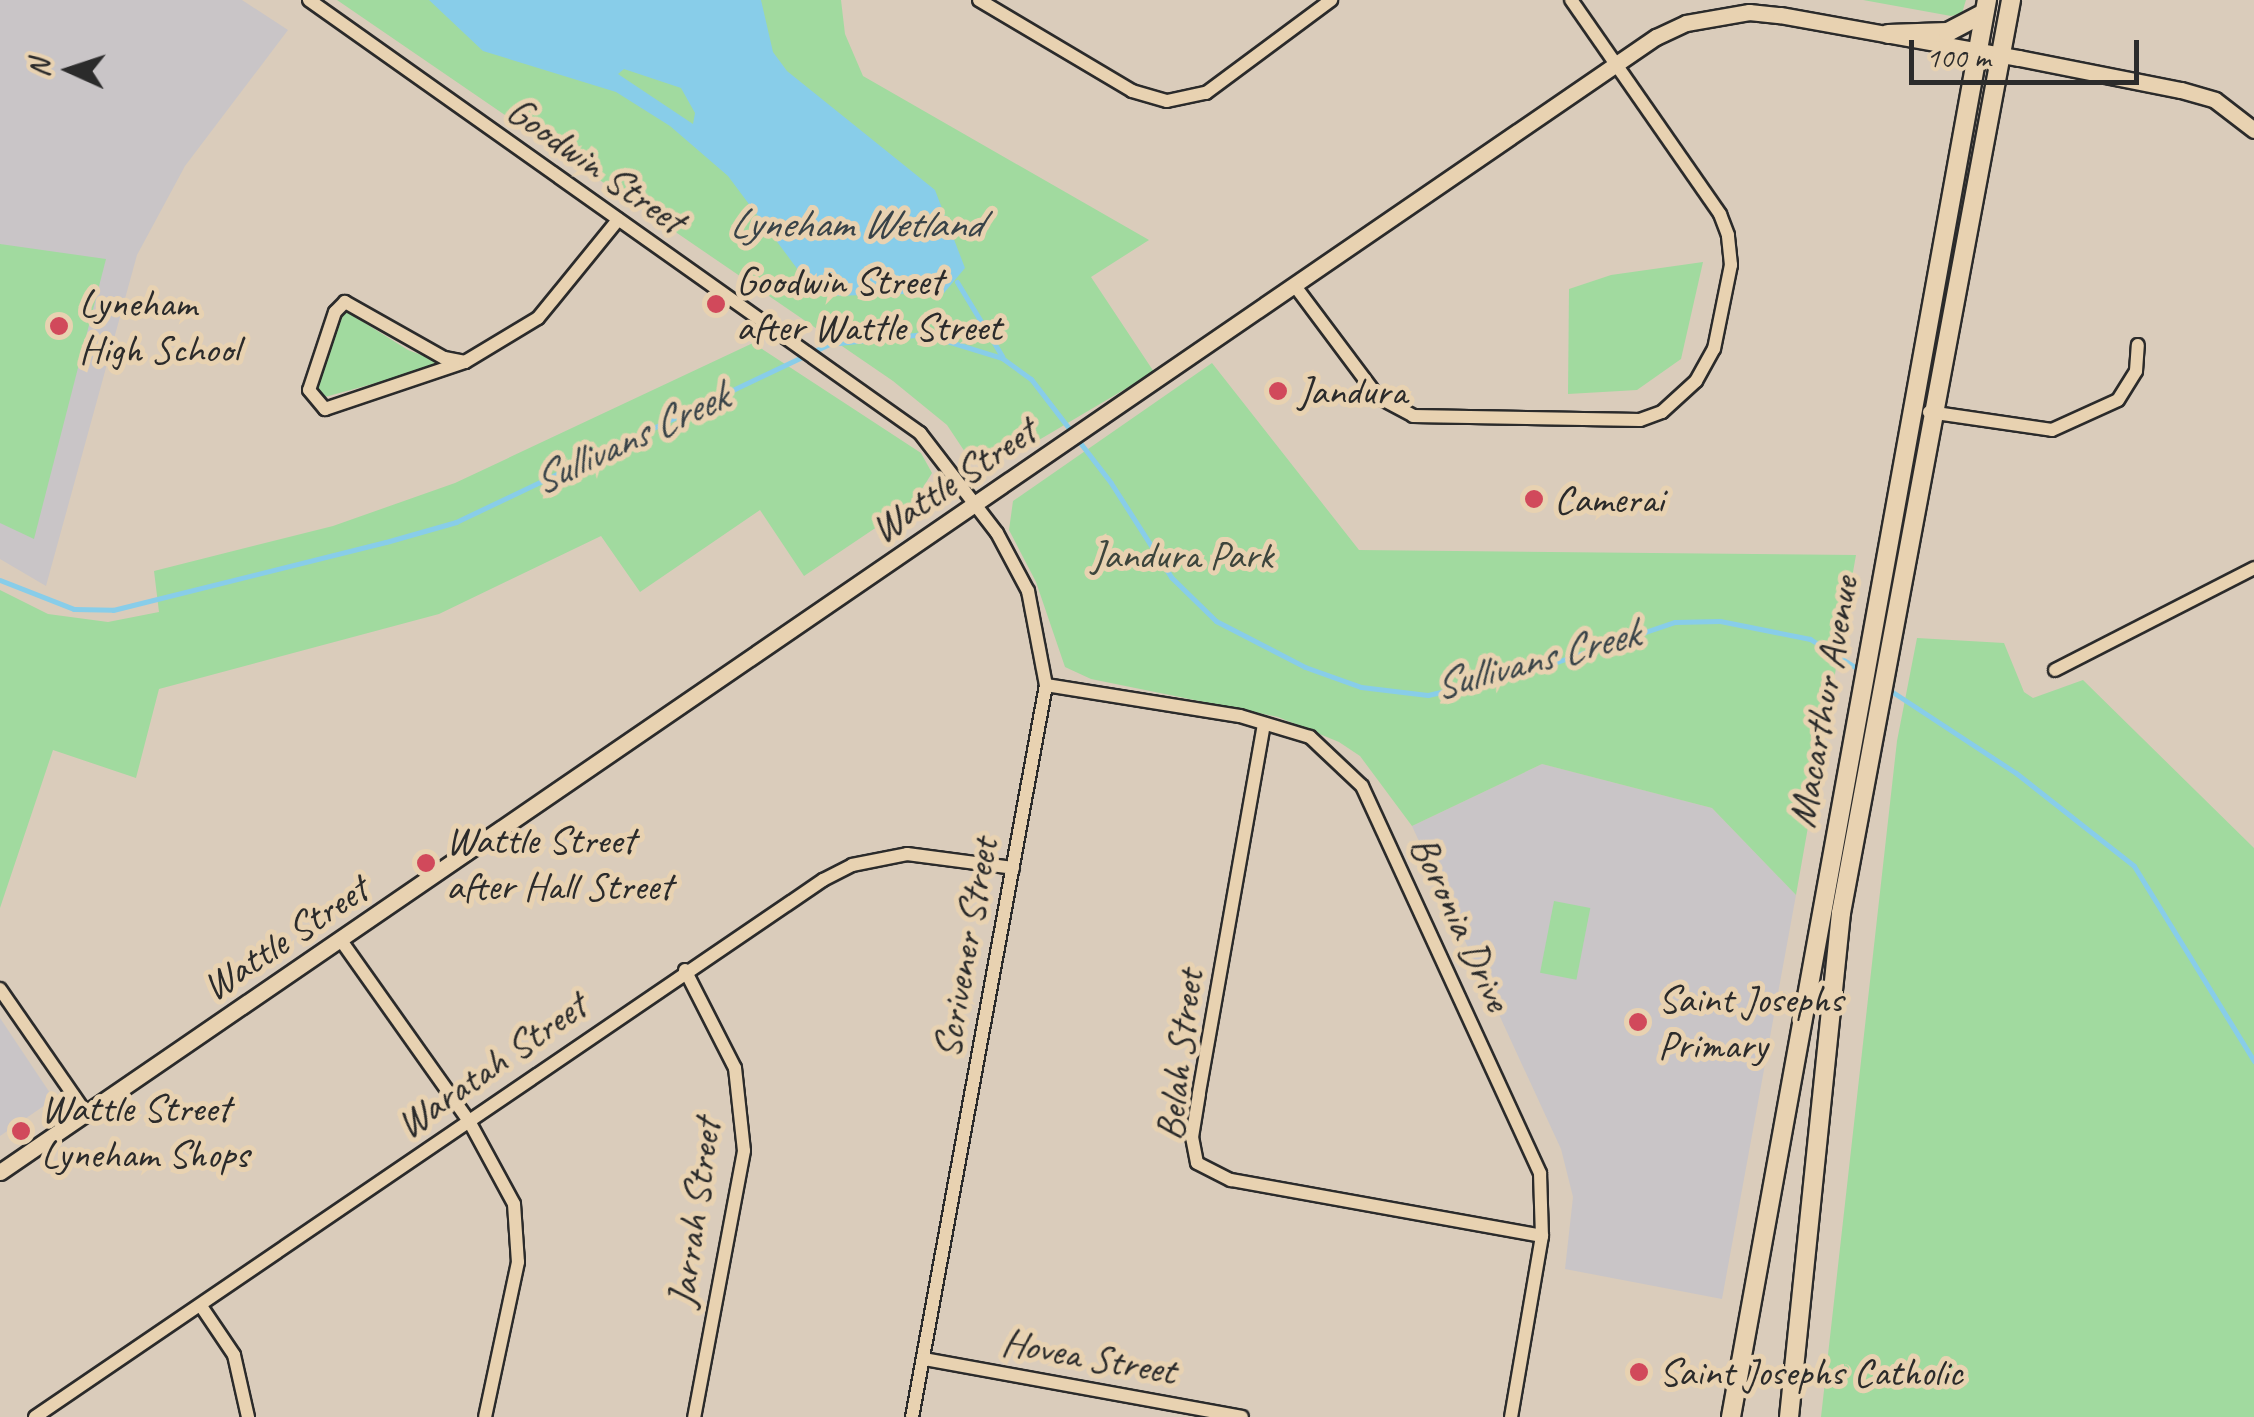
<!DOCTYPE html>
<html>
<head>
<meta charset="utf-8">
<style>
	body { margin:0 }
	#map { position:relative; width:2254px; height:1417px; overflow:hidden; background:#daccbb; font-family:Caveat,sans-serif }
	div>[style] { position:absolute }
	.built>* { inset:0; background:#c9c5c7 }
	.green>* { inset:0; background:#a1da9f; transform-origin:0 0 }
	.water>* { inset:0; background:#88cde9 }
	.stream>* { height:5px; margin:-2.5px; padding:0 2.5px; transform-origin:2.5px; border-radius:2.5px; background:#88cde9 }
	.roads { filter:drop-shadow(2px 0 #2b2b2b) drop-shadow(-2px 0 #2b2b2b) drop-shadow(0 2px #2b2b2b) drop-shadow(0 -2px #2b2b2b) }
	.minor>* { height:12px; margin:-6px; padding:0 6px; transform-origin:6px; border-radius:6px; background:#e8d2b1 }
	.tertiary>* { height:15px; margin:-7.5px; padding:0 7.5px; transform-origin:7.5px; border-radius:7.5px; background:#e8d2b1 }
	.secondary>* { height:18px; margin:-9px; padding:0 9px; transform-origin:9px; border-radius:9px; background:#e8d2b1 }
	.dots>* { width:28px; height:28px; translate:-50% -50%; box-sizing:border-box; border:5px solid #e8d2b1; border-radius:50% }
	span { translate:-50% -50%; white-space:nowrap; text-align:center; line-height:1.15; -webkit-text-stroke:10px #e8d2b1; paint-order:stroke }
	.street-label { font-size:40px; color:#2b2b2b }
	.poi-label { font-size:40px; color:#2b2b2b }
	.left { translate:0 -50%; text-align:left }
	.park-label { font-size:40px; color:#3d453c }
	.water-label { font-size:42px; color:#394348; font-style:italic }
	.north { position:absolute; left:20px; top:20px; width:100px; height:100px; -webkit-text-stroke:8px #e8d2b1; paint-order:stroke; rotate:273deg; font-size:28px; font-weight:700; line-height:40px; text-align:center; color:#2b2b2b }
	.north::after { content:''; display:block; margin:auto; width:35px; height:45px; background:#2b2b2b; clip-path:polygon(50% 0,100% 100%,50% 72%,0 100%) }
	.scale { position:absolute; left:1909px; top:40px; width:230px; height:45px; box-sizing:border-box; border:5px solid #2b2b2b; border-top:0; padding-left:12px; font-size:30px; line-height:35px; white-space:nowrap; color:#2b2b2b; -webkit-text-stroke:8px #e8d2b1; paint-order:stroke }
</style>
</head>
<body>
<div id="map">
	<div class="built">
		<i style="clip-path:polygon(0 0,242px 0,288px 30px,185px 166px,137px 255px,46px 586px,0 559px)"></i>
		<i style="clip-path:polygon(1542px 764px,1712px 808px,1796px 895px,1722px 1299px,1565px 1269px,1573px 1197px,1561px 1149px,1412px 826px)"></i>
		<i style="clip-path:polygon(0 1018px,54px 1099px,0 1136px)"></i>
	</div>
	<div class="green">
		<i style="clip-path:polygon(337px 0,841px 0,845px 34px,863px 76px,1149px 240px,1091px 277px,1154px 372px,1022px 450px,965px 452px,947px 425px,893px 381px)"></i>
		<i style="clip-path:polygon(1863px 0,1966px 0,1962px 13px,1951px 16px)"></i>
		<i style="clip-path:polygon(0 244px,106px 259px,34px 539px,0 523px)"></i>
		<i style="clip-path:polygon(1703px 262px,1681px 359px,1637px 390px,1568px 394px,1569px 289px,1611px 275px)"></i>
		<i style="clip-path:polygon(344px 310px,408px 350px,445px 364px,325px 397px,316px 388px,330px 333px)"></i>
		<i style="clip-path:polygon(753px 343px,921px 453px,932px 473px,914px 502px,804px 576px,760px 510px,640px 592px,601px 536px,439px 614px,159px 689px,136px 778px,53px 750px,0 908px,0 590px,48px 614px,108px 622px,159px 612px,154px 571px,333px 526px,455px 483px)"></i>
		<i style="clip-path:polygon(1212px 363px,1359px 550px,1856px 555px,1796px 895px,1712px 808px,1542px 764px,1412px 826px,1360px 756px,1339px 742px,1278px 717px,1091px 679px,1065px 667px,1036px 582px,1009px 530px,1013px 501px)"></i>
		<i style="clip-path:polygon(1917px 638px,2004px 643px,2024px 692px,2033px 698px,2083px 680px,2254px 848px,2254px 1417px,1821px 1417px,1897px 741px)"></i>
		<i style="left:1554px;top:901px;width:37px;height:73px;rotate:11deg"></i>
	</div>
	<div class="water">
		<i style="clip-path:polygon(evenodd,429px 0,761px 0,773px 52px,787px 71px,935px 190px,965px 268px,944px 293px,829px 296px,810px 286px,728px 176px,670px 126px,616px 92px,483px 51px,429px 0,624px 69px,681px 88px,695px 113px,693px 124px,618px 74px,624px 69px)"></i>
	</div>
	<div class="stream">
		<i style="left:957px;top:282px;width:87px;rotate:58.7deg"></i>
		<i style="left:0;top:580px;width:79px;rotate:21.4deg"></i>
		<i style="left:74px;top:609px;width:39px;rotate:1deg"></i>
		<i style="left:113px;top:610px;width:281px;rotate:-14deg"></i>
		<i style="left:386px;top:542px;width:73px;rotate:-15.9deg"></i>
		<i style="left:456px;top:522px;width:413px;rotate:-25.5deg"></i>
		<i style="left:829px;top:344px;width:96px;rotate:-6deg"></i>
		<i style="left:924px;top:334px;width:82px;rotate:17.1deg"></i>
		<i style="left:1002px;top:358px;width:36px;rotate:36deg"></i>
		<i style="left:1031px;top:379px;width:131px;rotate:52.4deg"></i>
		<i style="left:1111px;top:483px;width:112px;rotate:57.4deg"></i>
		<i style="left:1171px;top:577px;width:63px;rotate:44.4deg"></i>
		<i style="left:1216px;top:621px;width:100px;rotate:27.3deg"></i>
		<i style="left:1305px;top:667px;width:59px;rotate:19.7deg"></i>
		<i style="left:1361px;top:687px;width:67px;rotate:6.8deg"></i>
		<i style="left:1428px;top:695px;width:105px;rotate:-13.2deg"></i>
		<i style="left:1530px;top:671px;width:153px;rotate:-18.7deg"></i>
		<i style="left:1675px;top:622px;width:45px;rotate:-1.3deg"></i>
		<i style="left:1720px;top:621px;width:92px;rotate:11.3deg"></i>
		<i style="left:1810px;top:639px;width:81px;rotate:31.9deg"></i>
		<i style="left:1888px;top:689px;width:153px;rotate:33.3deg"></i>
		<i style="left:2016px;top:773px;width:150px;rotate:38.2deg"></i>
		<i style="left:2134px;top:866px;width:229px;rotate:58.4deg"></i>
	</div>
	<div class="roads">
		<div class="minor">
			<i style="left:309px;top:0;width:749px;rotate:35.32deg"></i>
			<i style="left:920px;top:433px;width:126px;rotate:52.4deg"></i>
			<i style="left:997px;top:533px;width:66px;rotate:61.9deg"></i>
			<i style="left:1028px;top:591px;width:96px;rotate:79.2deg"></i>
			<i style="left:1046px;top:685px;width:744px;rotate:100.37deg"></i>
			<i style="left:979px;top:0;width:178px;rotate:30.7deg"></i>
			<i style="left:1132px;top:91px;width:36px;rotate:16deg"></i>
			<i style="left:1167px;top:101px;width:40px;rotate:-12deg"></i>
			<i style="left:1206px;top:93px;width:156px;rotate:-36.6deg"></i>
			<i style="left:1295px;top:286px;width:139px;rotate:53.2deg"></i>
			<i style="left:1378px;top:397px;width:40px;rotate:28deg"></i>
			<i style="left:1413px;top:416px;width:227px;rotate:1deg"></i>
			<i style="left:1640px;top:420px;width:23px;rotate:-20deg"></i>
			<i style="left:1662px;top:412px;width:46px;rotate:-42.4deg"></i>
			<i style="left:1696px;top:381px;width:37px;rotate:-61deg"></i>
			<i style="left:1714px;top:349px;width:86px;rotate:-78.6deg"></i>
			<i style="left:1731px;top:265px;width:30px;rotate:-96deg"></i>
			<i style="left:1728px;top:235px;width:22px;rotate:-111deg"></i>
			<i style="left:1720px;top:214px;width:261px;rotate:-124.8deg"></i>
			<i style="left:465px;top:362px;width:21px;rotate:-169deg"></i>
			<i style="left:444px;top:358px;width:114px;rotate:-150.5deg"></i>
			<i style="left:345px;top:302px;width:14px;rotate:135deg"></i>
			<i style="left:335px;top:312px;width:82px;rotate:108.4deg"></i>
			<i style="left:309px;top:390px;width:25px;rotate:50deg"></i>
			<i style="left:325px;top:409px;width:148px;rotate:-18.6deg"></i>
			<i style="left:465px;top:362px;width:85px;rotate:-31.1deg"></i>
			<i style="left:538px;top:318px;width:127px;rotate:-50.8deg"></i>
			<i style="left:1929px;top:412px;width:124px;rotate:8.3deg"></i>
			<i style="left:2052px;top:430px;width:72px;rotate:-24.4deg"></i>
			<i style="left:2118px;top:400px;width:34px;rotate:-58deg"></i>
			<i style="left:2136px;top:371px;width:26px;rotate:-86deg"></i>
			<i style="left:2055px;top:670px;width:224px;rotate:-27.1deg"></i>
			<i style="left:1046px;top:685px;width:196px;rotate:9.1deg"></i>
			<i style="left:1240px;top:716px;width:73px;rotate:16.7deg"></i>
			<i style="left:1310px;top:737px;width:71px;rotate:43.3deg"></i>
			<i style="left:1362px;top:786px;width:426px;rotate:65.3deg"></i>
			<i style="left:1540px;top:1173px;width:63px;rotate:88.2deg"></i>
			<i style="left:1542px;top:1236px;width:184px;rotate:99.7deg"></i>
			<i style="left:1264px;top:724px;width:376px;rotate:100deg"></i>
			<i style="left:1199px;top:1094px;width:44px;rotate:99.2deg"></i>
			<i style="left:1192px;top:1137px;width:26px;rotate:79deg"></i>
			<i style="left:1197px;top:1163px;width:38px;rotate:27deg"></i>
			<i style="left:1231px;top:1180px;width:316px;rotate:10.2deg"></i>
			<i style="left:340px;top:939px;width:223px;rotate:54.7deg"></i>
			<i style="left:469px;top:1121px;width:94px;rotate:61.5deg"></i>
			<i style="left:514px;top:1204px;width:58px;rotate:86.1deg"></i>
			<i style="left:518px;top:1262px;width:158px;rotate:102deg"></i>
			<i style="left:685px;top:970px;width:110px;rotate:63deg"></i>
			<i style="left:735px;top:1068px;width:83px;rotate:83.8deg"></i>
			<i style="left:744px;top:1151px;width:271px;rotate:100.6deg"></i>
			<i style="left:0;top:989px;width:151px;rotate:55.3deg"></i>
			<i style="left:201px;top:1306px;width:59px;rotate:56deg"></i>
			<i style="left:234px;top:1355px;width:64px;rotate:77.3deg"></i>
			<i style="left:924px;top:1359px;width:323px;rotate:10.3deg"></i>
			<i style="left:35px;top:1417px;width:954px;rotate:-34.27deg"></i>
			<i style="left:823px;top:880px;width:33px;rotate:-27deg"></i>
			<i style="left:852px;top:865px;width:56px;rotate:-11.3deg"></i>
			<i style="left:907px;top:854px;width:107px;rotate:7.5deg"></i>
		</div>
		<div class="tertiary">
			<i style="left:0;top:1172px;width:2008px;rotate:-34.43deg"></i>
			<i style="left:1656px;top:37px;width:33px;rotate:-25deg"></i>
			<i style="left:1686px;top:23px;width:64px;rotate:-9.9deg"></i>
			<i style="left:1749px;top:12px;width:31px;rotate:6deg"></i>
			<i style="left:1780px;top:15px;width:243px;rotate:10.2deg"></i>
			<i style="left:2019px;top:58px;width:165px;rotate:11.2deg"></i>
			<i style="left:2181px;top:90px;width:35px;rotate:16deg"></i>
			<i style="left:2215px;top:100px;width:49px;rotate:37.6deg"></i>
		</div>
		<div class="secondary">
			<i style="left:1888px;top:34px;width:60px;rotate:-1.9deg"></i>
			<i style="left:1948px;top:32px;width:41px;rotate:-27.8deg"></i>
			<i style="left:1731px;top:1417px;width:1440px;rotate:-79.76deg"></i>
			<i style="left:1789px;top:1417px;width:507px;rotate:-84.11deg"></i>
			<i style="left:1841px;top:913px;width:929px;rotate:-79.45deg"></i>
		</div>
	</div>
	<div class="dots">
		<i style="left:716px;top:304px;background:#d1495b"></i>
		<i style="left:59px;top:326px;background:#d1495b"></i>
		<i style="left:1278px;top:391px;background:#d1495b"></i>
		<i style="left:1534px;top:499px;background:#d1495b"></i>
		<i style="left:426px;top:863px;background:#d1495b"></i>
		<i style="left:1638px;top:1022px;background:#d1495b"></i>
		<i style="left:21px;top:1131px;background:#d1495b"></i>
		<i style="left:1639px;top:1372px;background:#d1495b"></i>
	</div>
	<div class="street-label">
		<span style="left:596px;top:165px;rotate:35deg">Goodwin Street</span>
		<span style="left:953px;top:480px;rotate:-34deg">Wattle Street</span>
		<span style="left:1823px;top:702px;rotate:-80deg">Macarthur Avenue</span>
		<span style="left:1461px;top:923px;rotate:65deg">Boronia Drive</span>
		<span style="left:285px;top:938px;rotate:-34deg">Wattle Street</span>
		<span style="left:965px;top:948px;rotate:-80deg">Scrivener Street</span>
		<span style="left:1179px;top:1055px;rotate:-83deg">Belah Street</span>
		<span style="left:491px;top:1065px;rotate:-35deg">Waratah Street</span>
		<span style="left:694px;top:1213px;rotate:-82deg">Jarrah Street</span>
		<span style="left:1089px;top:1356px;rotate:10deg">Hovea Street</span>
	</div>
	<div class="poi-label">
		<span class="left" style="left:736px;top:304px">Goodwin Street<br>after Wattle Street</span>
		<span class="left" style="left:79px;top:326px">Lyneham<br>High School</span>
		<span class="left" style="left:1298px;top:391px">Jandura</span>
		<span class="left" style="left:1554px;top:499px">Camerai</span>
		<span class="left" style="left:446px;top:863px">Wattle Street<br>after Hall Street</span>
		<span class="left" style="left:1658px;top:1022px">Saint Josephs<br>Primary</span>
		<span class="left" style="left:41px;top:1131px">Wattle Street<br>Lyneham Shops</span>
		<span class="left" style="left:1659px;top:1372px">Saint Josephs Catholic</span>
	</div>
	<div class="park-label">
		<span style="left:1182px;top:555px">Jandura Park</span>
	</div>
	<div class="water-label">
		<span style="left:855px;top:224px">Lyneham Wetland</span>
		<span style="left:630px;top:439px;rotate:-25deg">Sullivans Creek</span>
		<span style="left:1536px;top:660px;rotate:-15deg">Sullivans Creek</span>
	</div>
	<div class="north">N</div>
	<div class="scale">100 m</div>
</div>
</body>
</html>
